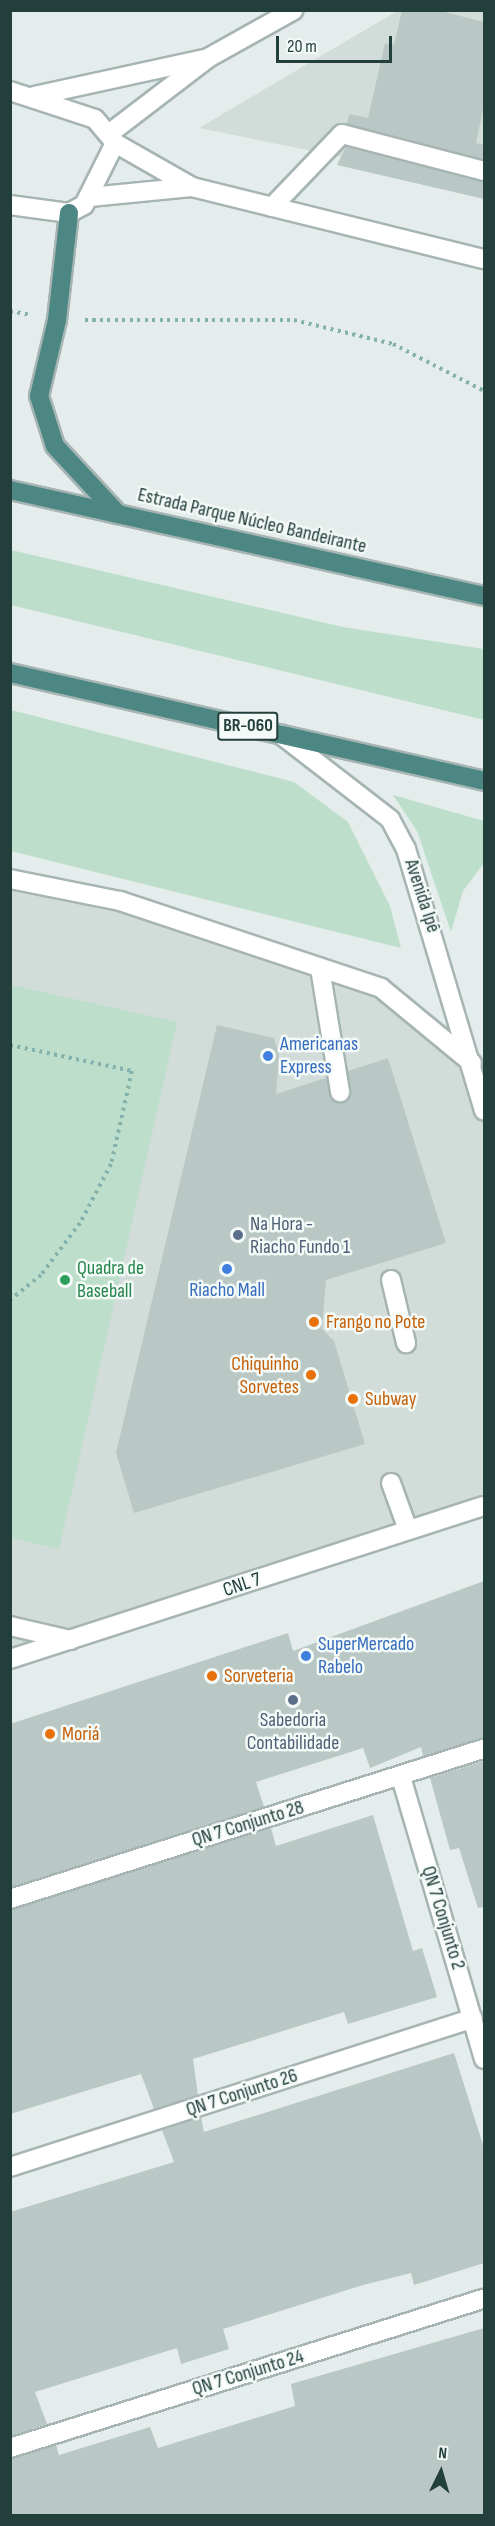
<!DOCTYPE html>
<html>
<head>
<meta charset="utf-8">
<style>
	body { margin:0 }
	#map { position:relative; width:495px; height:2526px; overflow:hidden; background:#e4edeb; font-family:"Sofia Sans Condensed",sans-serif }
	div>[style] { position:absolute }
	.built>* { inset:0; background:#d2ddda }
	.green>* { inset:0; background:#bddecb }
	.building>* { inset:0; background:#b9c8c4 }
	.path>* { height:4px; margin-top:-2px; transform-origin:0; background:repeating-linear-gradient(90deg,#84b1aa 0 3px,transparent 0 7.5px) }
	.roads { filter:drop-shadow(2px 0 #a6b5b3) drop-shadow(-2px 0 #a6b5b3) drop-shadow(0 2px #a6b5b3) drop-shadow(0 -2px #a6b5b3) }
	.service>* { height:18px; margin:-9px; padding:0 9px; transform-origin:9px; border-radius:9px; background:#fff }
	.minor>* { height:18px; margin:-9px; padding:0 9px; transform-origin:9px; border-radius:9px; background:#fff }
	.tertiary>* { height:18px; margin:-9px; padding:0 9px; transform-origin:9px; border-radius:9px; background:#fff }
	.trunk>* { height:18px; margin:-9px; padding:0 9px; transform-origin:9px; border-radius:9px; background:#4c8783 }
	.dots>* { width:16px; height:16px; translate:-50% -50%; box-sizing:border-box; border:3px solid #f4faf8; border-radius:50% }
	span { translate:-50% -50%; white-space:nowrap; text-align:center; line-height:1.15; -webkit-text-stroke:5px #f4faf8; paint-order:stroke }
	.shield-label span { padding:2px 4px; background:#f4faf8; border:2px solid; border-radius:4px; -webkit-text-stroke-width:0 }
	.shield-label { font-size:18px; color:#233f3c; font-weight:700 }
	.street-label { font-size:20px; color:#233f3c }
	.shop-label { font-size:20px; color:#366cbe }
	.left { translate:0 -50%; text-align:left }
	.service-label { font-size:20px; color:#4e5e75 }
	.leisure-label { font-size:20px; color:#27864d }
	.food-label { font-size:20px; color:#c56008 }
	.right { translate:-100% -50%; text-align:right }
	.frame { position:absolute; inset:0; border:12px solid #233f3c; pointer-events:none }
	.north { position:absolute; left:411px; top:2442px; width:60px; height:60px; -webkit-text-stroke:4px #f4faf8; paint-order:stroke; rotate:5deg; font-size:16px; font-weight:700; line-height:24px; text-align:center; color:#233f3c }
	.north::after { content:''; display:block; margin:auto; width:21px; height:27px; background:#233f3c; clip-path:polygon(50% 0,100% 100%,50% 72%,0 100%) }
	.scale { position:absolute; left:276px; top:36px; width:116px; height:27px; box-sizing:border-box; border:3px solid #233f3c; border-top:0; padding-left:8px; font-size:18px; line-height:21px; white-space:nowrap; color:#233f3c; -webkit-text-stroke:4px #f4faf8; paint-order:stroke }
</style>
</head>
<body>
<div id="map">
	<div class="built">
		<i style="clip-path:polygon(397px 11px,484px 11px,484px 186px,199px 128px)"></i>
		<i style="clip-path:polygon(11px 878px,384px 982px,447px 1029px,471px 1064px,484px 1113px,484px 1510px,11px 1655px)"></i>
	</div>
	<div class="green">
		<i style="clip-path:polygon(11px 550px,343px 627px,484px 649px,484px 720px,11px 605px)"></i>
		<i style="clip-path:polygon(11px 710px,294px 782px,348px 822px,390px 906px,401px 948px,11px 851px)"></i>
		<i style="clip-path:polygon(393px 795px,484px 821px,484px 863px,463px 891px,451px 932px,417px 831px)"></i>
		<i style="clip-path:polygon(11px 985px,177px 1022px,59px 1549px,11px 1538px)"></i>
	</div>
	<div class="building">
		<i style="clip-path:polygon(402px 10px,437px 10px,484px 22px,484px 105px,476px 143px,484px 145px,484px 160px,347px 124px,349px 114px,368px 118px,385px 43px,394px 45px)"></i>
		<i style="clip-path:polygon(346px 147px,484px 182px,484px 199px,337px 165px)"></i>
		<i style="clip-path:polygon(217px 1025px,274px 1038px,279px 1055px,276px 1094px,326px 1078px,331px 1099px,342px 1103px,351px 1095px,348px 1071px,388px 1058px,446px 1243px,326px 1280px,322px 1329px,334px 1341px,365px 1444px,134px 1513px,116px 1453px)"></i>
		<i style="clip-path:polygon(484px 1581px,484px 1738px,423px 1756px,421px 1747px,370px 1768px,363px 1748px,256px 1782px,264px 1807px,10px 1887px,10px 1724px,288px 1633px,293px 1651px)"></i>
		<i style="clip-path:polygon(484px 1761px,484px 1907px,478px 1908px,459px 1848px,450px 1850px,430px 1778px)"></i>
		<i style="clip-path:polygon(373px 1815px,413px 1951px,422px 1948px,437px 1997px,348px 2024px,344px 2012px,193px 2059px,198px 2095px,154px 2109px,141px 2074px,10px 2114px,10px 1910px,271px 1828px,276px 1846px)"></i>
		<i style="clip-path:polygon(454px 2053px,484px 2148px,484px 2263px,414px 2285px,411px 2273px,363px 2285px,223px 2329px,229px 2349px,181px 2364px,177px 2348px,35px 2392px,47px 2424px,10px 2436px,10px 2212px,174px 2162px,162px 2130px,201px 2117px,204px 2132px)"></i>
		<i style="clip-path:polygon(484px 2328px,484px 2516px,10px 2516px,10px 2459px,56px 2445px,59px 2455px,150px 2427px,158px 2448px,295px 2406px,291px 2384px)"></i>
	</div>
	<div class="path">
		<i style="left:10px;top:311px;width:20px;rotate:11deg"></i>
		<i style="left:85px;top:320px;width:209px"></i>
		<i style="left:294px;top:320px;width:102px;rotate:13.6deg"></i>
		<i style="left:393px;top:344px;width:102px;rotate:27.3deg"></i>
		<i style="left:10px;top:1045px;width:125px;rotate:12deg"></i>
		<i style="left:132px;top:1071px;width:95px;rotate:102.7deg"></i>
		<i style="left:111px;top:1164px;width:67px;rotate:117.7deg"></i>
		<i style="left:80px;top:1223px;width:65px;rotate:126.9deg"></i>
		<i style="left:41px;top:1275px;width:40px;rotate:141deg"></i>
	</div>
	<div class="roads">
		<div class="service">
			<i style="left:272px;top:207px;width:101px;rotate:-46.2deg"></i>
			<i style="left:342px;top:134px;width:147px;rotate:14.6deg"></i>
			<i style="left:320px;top:968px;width:126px;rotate:80.8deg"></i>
			<i style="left:391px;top:1280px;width:65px;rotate:76.6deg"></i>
			<i style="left:391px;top:1483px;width:50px;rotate:70.1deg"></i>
		</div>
		<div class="minor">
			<i style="left:10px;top:879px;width:112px;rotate:11.3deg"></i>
			<i style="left:120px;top:901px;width:275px;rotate:18.4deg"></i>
			<i style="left:381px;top:988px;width:118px;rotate:39.5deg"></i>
			<i style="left:10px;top:1626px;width:62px;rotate:13.1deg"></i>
			<i style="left:10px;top:1659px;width:498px;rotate:-17.9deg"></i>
			<i style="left:401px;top:1777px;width:294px;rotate:73.6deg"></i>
			<i style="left:10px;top:1899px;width:497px;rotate:-17.6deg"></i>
			<i style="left:10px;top:2167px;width:486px;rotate:-17.8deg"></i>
			<i style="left:10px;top:2448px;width:497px;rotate:-17.5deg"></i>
		</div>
		<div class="tertiary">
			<i style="left:10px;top:91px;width:89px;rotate:18.2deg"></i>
			<i style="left:95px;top:119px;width:31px;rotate:50deg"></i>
			<i style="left:115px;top:143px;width:69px;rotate:116.6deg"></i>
			<i style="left:84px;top:205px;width:17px;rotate:152deg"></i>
			<i style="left:69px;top:213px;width:60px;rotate:-172.3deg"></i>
			<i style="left:34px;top:96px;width:174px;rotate:-12.3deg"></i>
			<i style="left:110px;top:133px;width:123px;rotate:-37.4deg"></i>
			<i style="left:208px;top:58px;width:98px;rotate:-29.2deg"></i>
			<i style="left:115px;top:143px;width:89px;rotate:29.7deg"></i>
			<i style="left:192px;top:187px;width:301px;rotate:13.9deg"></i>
			<i style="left:90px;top:197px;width:102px;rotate:-5.6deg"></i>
			<i style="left:280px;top:734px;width:139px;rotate:37.7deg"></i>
			<i style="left:390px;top:819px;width:34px;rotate:62deg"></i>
			<i style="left:406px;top:849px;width:273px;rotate:73.4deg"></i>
		</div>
		<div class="trunk">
			<i style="left:69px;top:213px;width:108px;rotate:96.4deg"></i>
			<i style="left:57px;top:320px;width:78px;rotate:103.3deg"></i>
			<i style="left:39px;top:396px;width:52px;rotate:72.3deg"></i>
			<i style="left:55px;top:446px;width:93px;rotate:47.2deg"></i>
			<i style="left:10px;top:490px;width:486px;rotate:12.6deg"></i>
			<i style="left:10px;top:673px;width:486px;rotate:12.8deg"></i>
		</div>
	</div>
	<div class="dots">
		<i style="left:268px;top:1056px;background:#3f7fe0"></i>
		<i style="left:238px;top:1235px;background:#5c6f8a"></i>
		<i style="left:227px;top:1269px;background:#3f7fe0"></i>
		<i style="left:65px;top:1280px;background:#2e9e5b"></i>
		<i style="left:314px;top:1322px;background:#e8710a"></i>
		<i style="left:311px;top:1375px;background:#e8710a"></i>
		<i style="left:353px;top:1399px;background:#e8710a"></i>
		<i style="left:306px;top:1656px;background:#3f7fe0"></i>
		<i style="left:212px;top:1676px;background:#e8710a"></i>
		<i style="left:293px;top:1700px;background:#5c6f8a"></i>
		<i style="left:50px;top:1734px;background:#e8710a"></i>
	</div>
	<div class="shield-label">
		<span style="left:248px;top:726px">BR-060</span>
	</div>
	<div class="street-label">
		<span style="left:252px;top:521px;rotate:13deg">Estrada Parque Núcleo Bandeirante</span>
		<span style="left:422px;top:896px;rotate:72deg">Avenida Ipê</span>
		<span style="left:242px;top:1585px;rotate:-18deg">CNL 7</span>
		<span style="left:248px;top:1824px;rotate:-17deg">QN 7 Conjunto 28</span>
		<span style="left:443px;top:1918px;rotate:73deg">QN 7 Conjunto 2</span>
		<span style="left:242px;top:2093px;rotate:-18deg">QN 7 Conjunto 26</span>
		<span style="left:248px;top:2373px;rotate:-17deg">QN 7 Conjunto 24</span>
	</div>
	<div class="shop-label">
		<span class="left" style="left:280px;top:1056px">Americanas<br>Express</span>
		<span style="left:227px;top:1290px">Riacho Mall</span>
		<span class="left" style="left:318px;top:1656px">SuperMercado<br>Rabelo</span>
	</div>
	<div class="service-label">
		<span class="left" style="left:250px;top:1236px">Na Hora -<br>Riacho Fundo 1</span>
		<span style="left:293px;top:1732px">Sabedoria<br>Contabilidade</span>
	</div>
	<div class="leisure-label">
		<span class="left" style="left:77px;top:1280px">Quadra de<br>Baseball</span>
	</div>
	<div class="food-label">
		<span class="left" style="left:326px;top:1322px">Frango no Pote</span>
		<span class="right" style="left:299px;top:1376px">Chiquinho<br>Sorvetes</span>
		<span class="left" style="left:365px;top:1399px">Subway</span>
		<span class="left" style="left:224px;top:1676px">Sorveteria</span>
		<span class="left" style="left:62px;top:1734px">Moriá</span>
	</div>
	<div class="frame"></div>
	<div class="north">N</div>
	<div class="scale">20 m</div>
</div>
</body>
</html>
